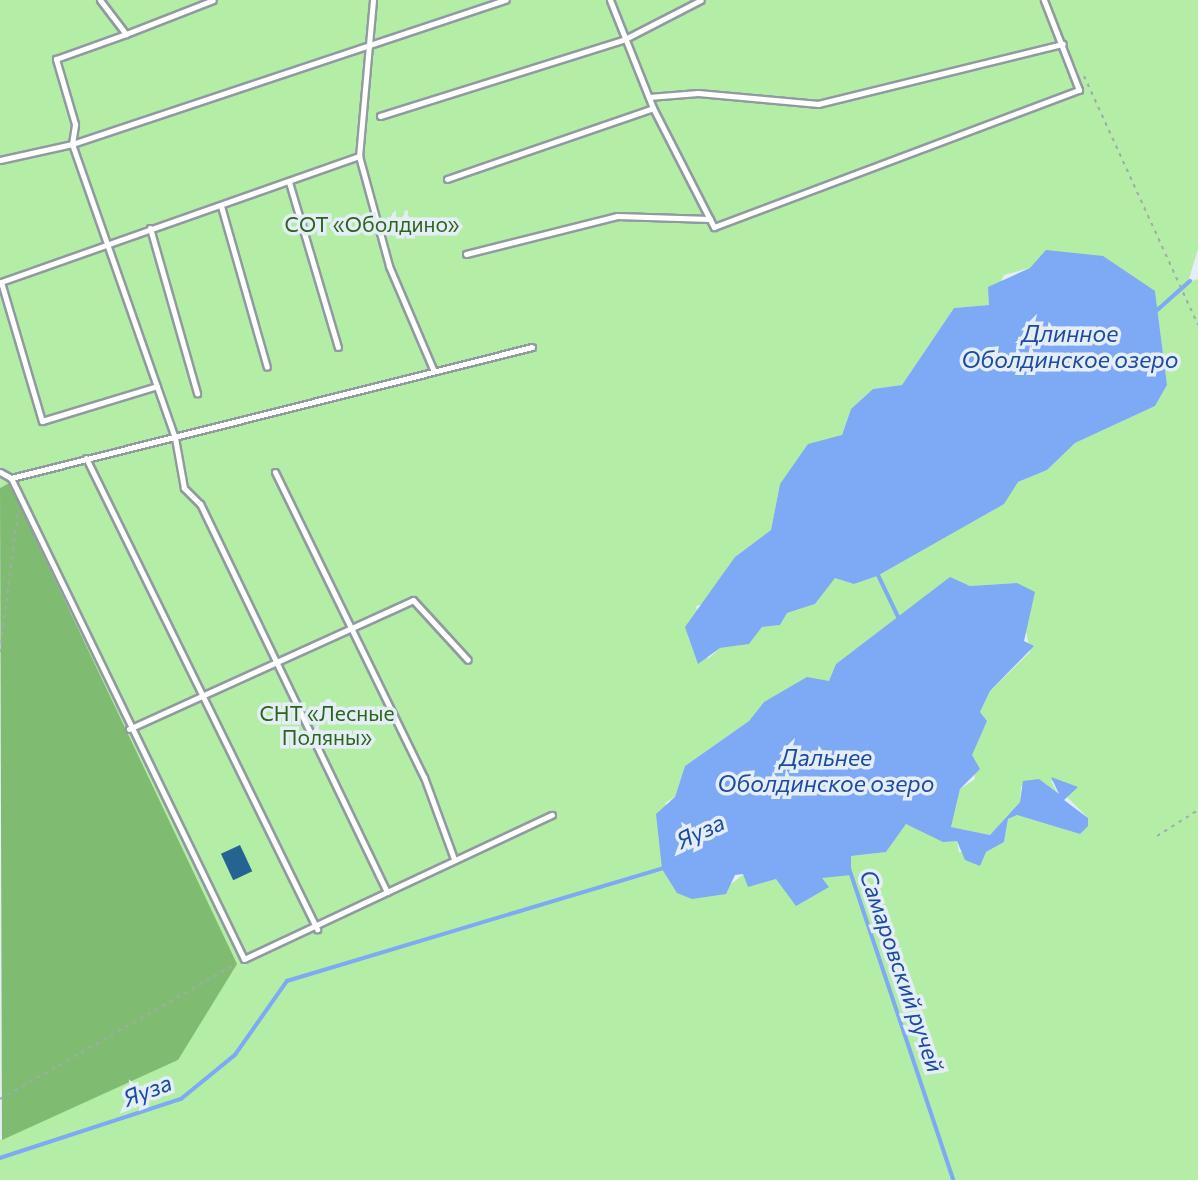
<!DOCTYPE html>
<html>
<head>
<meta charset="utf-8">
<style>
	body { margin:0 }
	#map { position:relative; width:1198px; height:1180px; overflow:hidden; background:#e5eef6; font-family:Commissioner,sans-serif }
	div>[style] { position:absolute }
	.green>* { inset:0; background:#b3eda6 }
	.forest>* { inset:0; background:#7fbc72 }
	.water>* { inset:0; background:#7da9f5 }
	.stream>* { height:3.5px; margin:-1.75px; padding:0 1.75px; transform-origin:1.75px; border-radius:1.75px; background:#7da9f5 }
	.building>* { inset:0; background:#256492; transform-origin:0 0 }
	.path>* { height:2px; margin-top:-1px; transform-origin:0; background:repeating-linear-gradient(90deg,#a2a9af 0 3.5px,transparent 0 8.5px) }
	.roads { filter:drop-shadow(2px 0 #9199a1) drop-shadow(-2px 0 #9199a1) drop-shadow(0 2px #9199a1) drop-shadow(0 -2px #9199a1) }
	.service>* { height:5px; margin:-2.5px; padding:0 2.5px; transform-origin:2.5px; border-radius:2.5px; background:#fff }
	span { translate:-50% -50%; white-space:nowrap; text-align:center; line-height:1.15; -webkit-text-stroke:7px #e5eef6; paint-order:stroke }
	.park-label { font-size:21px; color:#2b651c }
	.water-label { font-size:23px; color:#1b4ba2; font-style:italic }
</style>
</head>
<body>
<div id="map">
	<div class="green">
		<i style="clip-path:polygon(evenodd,0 0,1198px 0,1198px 249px,1188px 282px,1198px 279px,1198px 1180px,0 1180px,0 1140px,178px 1060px,9px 483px,0 488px,0 0,1030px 268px,1155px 291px,1167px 385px,1155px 406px,1075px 443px,1047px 470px,1018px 482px,1003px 504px,876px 576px,854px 584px,835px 577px,815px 604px,787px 613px,780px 625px,762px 627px,749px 644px,720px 648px,708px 659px,696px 606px,708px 603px,735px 557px,771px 530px,780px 484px,842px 435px,851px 409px,873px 389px,902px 385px,954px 308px,990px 305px,1004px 275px,1030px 268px,0 0,950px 578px,970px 586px,1017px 583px,1030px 652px,990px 691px,980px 712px,987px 721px,971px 755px,975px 779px,960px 789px,951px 827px,990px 835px,1020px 802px,1021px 787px,1039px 779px,1058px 794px,1051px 781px,1078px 787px,1064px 794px,1088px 818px,1080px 834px,1017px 815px,1008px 819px,1004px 842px,986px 852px,959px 852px,957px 841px,906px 824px,886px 852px,851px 856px,849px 868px,821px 878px,829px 887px,776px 879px,748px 887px,744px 874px,727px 887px,665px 803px,675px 797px,685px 766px,749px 721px,764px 702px,829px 682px,836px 664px,950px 578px)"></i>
	</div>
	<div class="forest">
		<i style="clip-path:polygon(9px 483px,237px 964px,178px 1060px,2px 1140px,0 488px)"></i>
	</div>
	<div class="water">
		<i style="clip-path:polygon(1046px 250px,1103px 256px,1155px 291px,1167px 385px,1155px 406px,1075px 443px,1047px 470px,1018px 482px,1004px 504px,877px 576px,854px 584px,835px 578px,815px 604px,787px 613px,780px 625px,762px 627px,749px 644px,720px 648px,698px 664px,685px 627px,735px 557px,771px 530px,780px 484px,808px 444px,842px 435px,851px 409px,873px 389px,902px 385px,954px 308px,989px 305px,988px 287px,1030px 268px)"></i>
		<i style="clip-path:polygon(950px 577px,970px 586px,1017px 583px,1035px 592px,1024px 641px,1034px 646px,990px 691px,980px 712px,987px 721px,972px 755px,980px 769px,960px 789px,951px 827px,990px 835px,1020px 802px,1023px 781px,1039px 779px,1059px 794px,1051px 777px,1078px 787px,1064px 800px,1088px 818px,1088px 826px,1080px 834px,1017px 815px,1008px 819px,1004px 842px,986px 852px,980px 866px,965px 860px,957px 841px,943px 842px,906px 824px,886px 852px,851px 856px,851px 875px,822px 878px,829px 887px,796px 906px,776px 879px,748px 887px,743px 874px,735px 875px,726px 894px,692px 899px,677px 893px,662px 869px,656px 814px,675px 797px,685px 766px,749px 721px,764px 702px,807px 677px,829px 681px,836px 664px)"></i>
	</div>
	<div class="stream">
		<i style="left:1154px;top:313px;width:48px;rotate:-41.6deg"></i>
		<i style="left:876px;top:570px;width:55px;rotate:64.4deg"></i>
		<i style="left:849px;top:867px;width:330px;rotate:71.5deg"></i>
		<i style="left:0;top:1158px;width:190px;rotate:-18.1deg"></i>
		<i style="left:181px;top:1099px;width:70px;rotate:-39.2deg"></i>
		<i style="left:235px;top:1055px;width:90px;rotate:-54.9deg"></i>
		<i style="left:287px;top:981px;width:396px;rotate:-16.7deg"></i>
	</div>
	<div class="building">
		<i style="left:240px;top:845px;width:29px;height:21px;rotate:65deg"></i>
	</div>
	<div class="path">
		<i style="left:1084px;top:76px;width:274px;rotate:65.4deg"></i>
		<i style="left:0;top:652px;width:142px;rotate:-82.7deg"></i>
		<i style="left:1157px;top:836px;width:49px;rotate:-32.4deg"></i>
		<i style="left:0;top:1099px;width:272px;rotate:-29.8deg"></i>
	</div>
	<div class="roads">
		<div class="service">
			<i style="left:100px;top:0;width:43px;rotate:52.6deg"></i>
			<i style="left:126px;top:34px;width:93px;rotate:-21.3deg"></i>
			<i style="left:373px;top:0;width:157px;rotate:95.1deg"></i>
			<i style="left:359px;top:156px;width:114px;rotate:74.7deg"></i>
			<i style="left:389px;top:266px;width:112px;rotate:66.9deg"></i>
			<i style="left:610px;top:0;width:116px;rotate:68.3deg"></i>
			<i style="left:653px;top:108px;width:134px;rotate:62.9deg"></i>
			<i style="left:714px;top:227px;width:390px;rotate:-20.6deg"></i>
			<i style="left:1079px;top:90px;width:97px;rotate:-111.3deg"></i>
			<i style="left:649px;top:97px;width:49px;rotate:-4.7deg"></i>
			<i style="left:698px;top:93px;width:121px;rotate:5.2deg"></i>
			<i style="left:818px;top:104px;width:252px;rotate:-13.8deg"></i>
			<i style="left:380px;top:116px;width:257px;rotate:-17.4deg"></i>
			<i style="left:625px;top:39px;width:85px;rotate:-27.2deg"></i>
			<i style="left:0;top:160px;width:74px;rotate:-12.5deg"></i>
			<i style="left:72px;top:144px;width:20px;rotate:-81deg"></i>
			<i style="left:75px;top:124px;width:68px;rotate:-106.3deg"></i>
			<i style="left:56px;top:59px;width:74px;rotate:-19.7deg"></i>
			<i style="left:447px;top:179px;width:218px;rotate:-19deg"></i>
			<i style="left:289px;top:182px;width:172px;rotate:73.5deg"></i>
			<i style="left:221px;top:206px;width:167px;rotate:74.1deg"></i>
			<i style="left:150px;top:228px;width:172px;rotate:74.1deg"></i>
			<i style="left:466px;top:254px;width:156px;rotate:-14.1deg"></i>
			<i style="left:617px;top:216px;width:93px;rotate:1.8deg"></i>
			<i style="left:1px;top:282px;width:380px;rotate:-19.4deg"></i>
			<i style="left:1px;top:282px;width:145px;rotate:73.6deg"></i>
			<i style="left:42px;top:421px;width:120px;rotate:-16.9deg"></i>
			<i style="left:86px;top:458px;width:525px;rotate:63.87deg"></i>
			<i style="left:0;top:472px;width:13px;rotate:29deg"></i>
			<i style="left:11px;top:478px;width:534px;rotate:64.15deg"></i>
			<i style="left:244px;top:959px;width:340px;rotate:-25.1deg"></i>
			<i style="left:275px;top:472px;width:339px;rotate:64deg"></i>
			<i style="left:424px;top:777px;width:87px;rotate:69.9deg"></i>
			<i style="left:11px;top:478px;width:537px;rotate:-14.11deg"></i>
			<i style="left:129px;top:729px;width:312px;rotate:-24.4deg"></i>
			<i style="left:413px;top:600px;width:81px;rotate:47.5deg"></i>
			<i style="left:387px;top:892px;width:431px;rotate:-115.7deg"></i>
			<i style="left:200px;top:504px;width:23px;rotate:-135deg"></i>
			<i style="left:184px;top:488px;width:51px;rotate:-100.2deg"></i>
			<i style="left:175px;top:438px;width:312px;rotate:-109.3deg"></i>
			<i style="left:72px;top:144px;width:457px;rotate:-18.4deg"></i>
		</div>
	</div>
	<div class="park-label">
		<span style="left:372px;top:224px">СОТ «Оболдино»</span>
		<span style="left:327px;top:725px">СНТ «Лесные<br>Поляны»</span>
	</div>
	<div class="water-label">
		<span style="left:1070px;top:346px">Длинное<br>Оболдинское озеро</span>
		<span style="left:826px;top:770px">Дальнее<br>Оболдинское озеро</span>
		<span style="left:700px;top:831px;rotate:-25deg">Яуза</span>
		<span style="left:902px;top:971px;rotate:71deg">Самаровский ручей</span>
		<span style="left:147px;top:1090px;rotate:-21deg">Яуза</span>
	</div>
</div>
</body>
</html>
